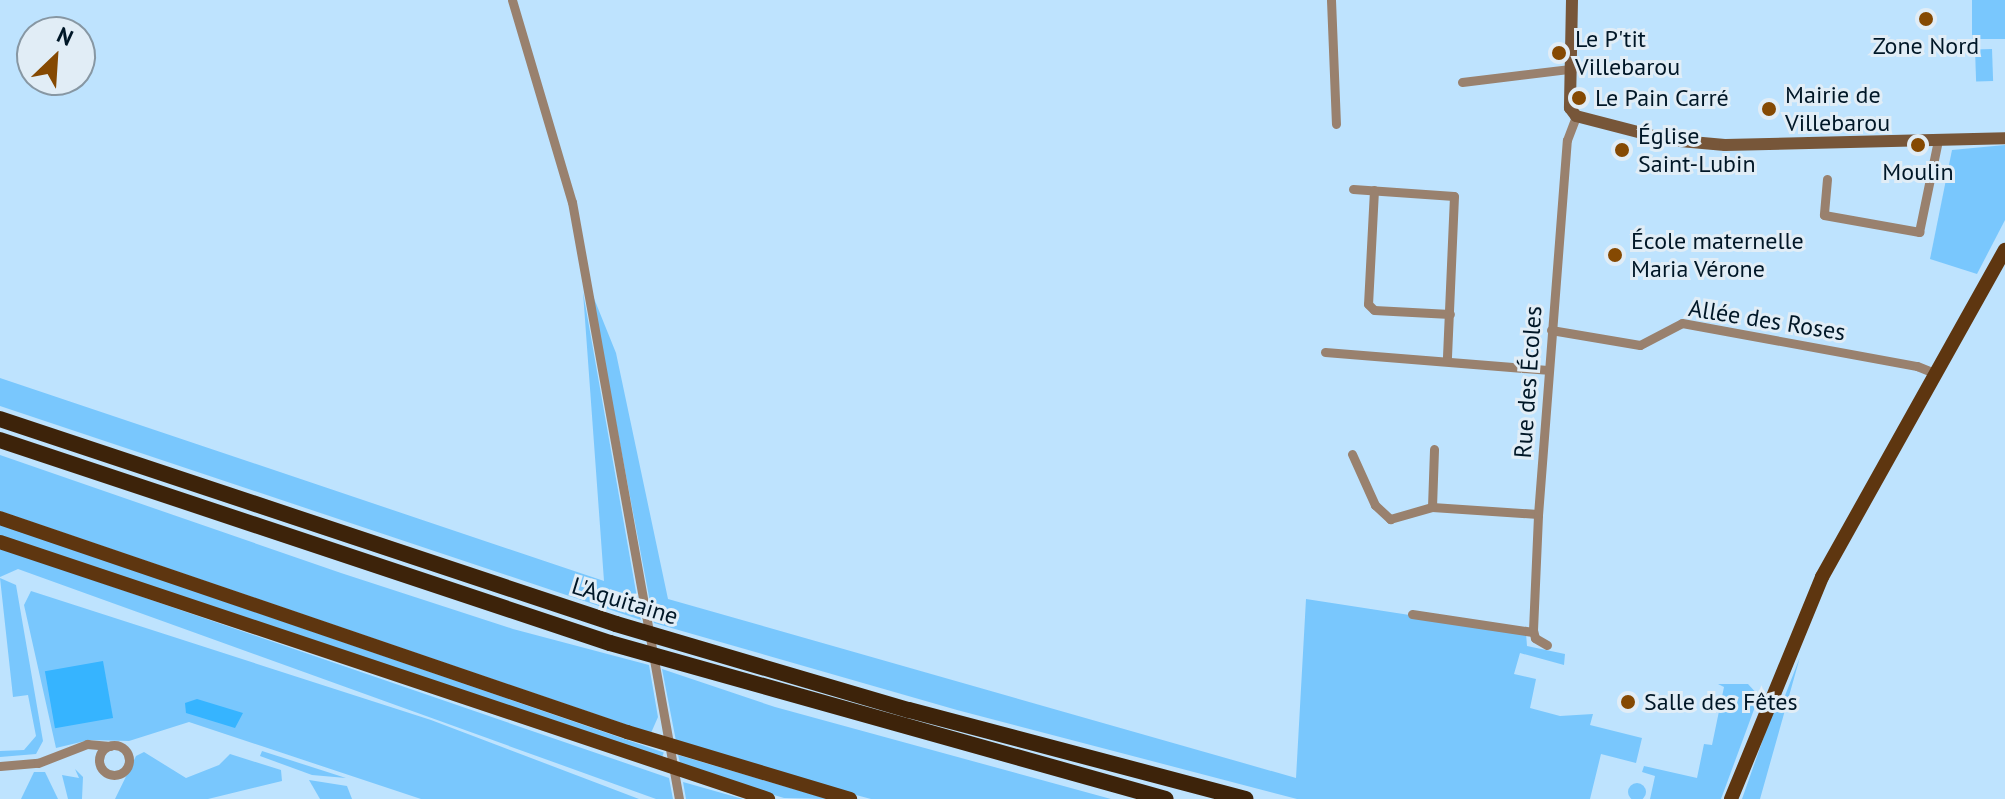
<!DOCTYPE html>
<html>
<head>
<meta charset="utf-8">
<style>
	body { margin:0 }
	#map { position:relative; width:2005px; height:799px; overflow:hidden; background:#bee3fe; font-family:"PT Sans",sans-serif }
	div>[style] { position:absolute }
	.green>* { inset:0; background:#79c7fd; transform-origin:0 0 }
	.round { border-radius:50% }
	.water>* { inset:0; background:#36b4ff; transform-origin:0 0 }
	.street>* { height:9px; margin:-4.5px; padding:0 4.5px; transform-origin:4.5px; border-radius:4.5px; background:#99816e }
	.street>.ring { margin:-4.5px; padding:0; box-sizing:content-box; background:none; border:9px solid #99816e; border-radius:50% }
	.secondary>* { height:12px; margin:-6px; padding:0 6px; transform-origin:6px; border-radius:6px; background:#775639 }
	.primary>* { height:14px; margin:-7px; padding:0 7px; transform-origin:7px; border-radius:7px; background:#5e3610 }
	.highway>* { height:16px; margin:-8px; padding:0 8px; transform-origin:8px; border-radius:8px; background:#3d230a }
	.dots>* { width:22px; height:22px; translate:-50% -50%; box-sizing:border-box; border:4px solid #e1edf6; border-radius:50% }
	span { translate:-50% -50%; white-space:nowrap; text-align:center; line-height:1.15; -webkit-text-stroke:6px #e1edf6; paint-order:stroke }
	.poi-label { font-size:24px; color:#001727 }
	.left { translate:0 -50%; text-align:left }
	.street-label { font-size:24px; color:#001727 }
	.north { position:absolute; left:16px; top:16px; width:80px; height:80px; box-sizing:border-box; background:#e1edf6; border:2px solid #8797a3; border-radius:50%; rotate:25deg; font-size:22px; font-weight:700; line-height:32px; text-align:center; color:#001727 }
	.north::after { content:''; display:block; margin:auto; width:28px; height:36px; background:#854902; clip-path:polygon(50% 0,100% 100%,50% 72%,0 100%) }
</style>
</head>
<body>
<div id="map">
	<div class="green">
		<i style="left:1972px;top:0;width:33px;height:39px"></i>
		<i style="left:1992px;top:49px;width:32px;height:17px;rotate:88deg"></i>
		<i style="clip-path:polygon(2005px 145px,2005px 220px,1977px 274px,1930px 259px,1952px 150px)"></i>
		<i style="clip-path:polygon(591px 291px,616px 353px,668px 599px,1296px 778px,1306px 599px,1526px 633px,1527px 646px,1565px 654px,1564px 665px,1520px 653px,1514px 674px,1536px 679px,1530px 708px,1560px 716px,1593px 714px,1590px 725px,1642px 738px,1636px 763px,1601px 754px,1590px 799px,1297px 799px,957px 710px,654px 623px)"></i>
		<i style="clip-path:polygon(583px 292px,641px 620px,0 406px,0 378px,604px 581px)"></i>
		<i style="clip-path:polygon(0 455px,341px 573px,513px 629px,649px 665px,658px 717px,651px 733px,0 511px)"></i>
		<i style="left:0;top:524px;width:702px;height:12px;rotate:19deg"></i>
		<i style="clip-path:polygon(0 548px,669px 778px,673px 799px,656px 799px,18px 569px,0 577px)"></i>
		<i style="clip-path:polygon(0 578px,16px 585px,43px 741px,36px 754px,0 757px,0 751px,24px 750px,36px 736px,28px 695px,13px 697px)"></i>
		<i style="clip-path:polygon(31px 591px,431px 720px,639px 799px,421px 799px,189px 722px,129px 741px,89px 740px,56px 748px,24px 605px)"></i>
		<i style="clip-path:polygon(1800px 657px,1760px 799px,1742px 799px,1774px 708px,1781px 706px)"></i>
		<i style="clip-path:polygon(662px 669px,775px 707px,1111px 799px,871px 799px,811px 783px,676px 741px)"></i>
		<i style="clip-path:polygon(1718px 684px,1748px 684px,1759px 696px,1721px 799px,1650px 799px,1655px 776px,1642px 772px,1644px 766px,1697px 778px,1704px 744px,1712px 745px,1724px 687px)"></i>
		<i style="clip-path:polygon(262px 751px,346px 778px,312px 775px,260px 756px)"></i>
		<i style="clip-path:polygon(144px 752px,186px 778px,219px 765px,230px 754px,281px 770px,282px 781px,208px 799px,115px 799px,136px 756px)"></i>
		<i style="clip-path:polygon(678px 755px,828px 799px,784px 798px,681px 767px)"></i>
		<i style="clip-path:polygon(75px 769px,83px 777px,82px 799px,68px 799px,62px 775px,79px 778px)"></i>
		<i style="clip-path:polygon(34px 772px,45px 772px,58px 799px,21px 799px)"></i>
		<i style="clip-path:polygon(309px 780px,347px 786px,352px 799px,320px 799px)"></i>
		<i style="clip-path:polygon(683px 782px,743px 799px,686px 799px)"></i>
		<i class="round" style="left:1628px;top:783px;width:18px;height:18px"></i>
	</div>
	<div class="water">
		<i style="left:103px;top:661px;width:58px;height:59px;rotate:80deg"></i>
		<i style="clip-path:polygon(197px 699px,243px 713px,235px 728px,186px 713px,185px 703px)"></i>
	</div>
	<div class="street">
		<i style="left:512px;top:0;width:211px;rotate:73.5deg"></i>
		<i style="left:572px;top:202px;width:607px;rotate:79.84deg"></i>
		<i style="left:1331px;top:0;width:124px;rotate:87.7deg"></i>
		<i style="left:1462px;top:82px;width:109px;rotate:-6.9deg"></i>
		<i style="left:1827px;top:179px;width:36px;rotate:95deg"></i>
		<i style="left:1824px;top:215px;width:97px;rotate:10.1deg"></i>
		<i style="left:1919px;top:232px;width:94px;rotate:-78.3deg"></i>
		<i style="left:1353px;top:189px;width:101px;rotate:4deg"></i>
		<i style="left:1454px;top:196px;width:163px;rotate:92.5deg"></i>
		<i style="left:1374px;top:190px;width:114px;rotate:93deg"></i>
		<i style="left:1368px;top:304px;width:8px;rotate:45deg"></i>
		<i style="left:1374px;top:310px;width:76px;rotate:3deg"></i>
		<i style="left:1551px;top:330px;width:90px;rotate:9.6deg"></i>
		<i style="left:1640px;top:345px;width:47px;rotate:-27.6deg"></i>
		<i style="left:1682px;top:323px;width:239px;rotate:10.4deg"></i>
		<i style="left:1917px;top:366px;width:18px;rotate:22deg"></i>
		<i style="left:1325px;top:352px;width:223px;rotate:4.6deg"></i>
		<i style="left:1352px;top:454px;width:56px;rotate:65.7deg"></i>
		<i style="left:1375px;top:505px;width:21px;rotate:43deg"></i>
		<i style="left:1390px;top:519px;width:44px;rotate:-15.9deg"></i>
		<i style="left:1432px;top:507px;width:106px;rotate:3.8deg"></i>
		<i style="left:1432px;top:507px;width:58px;rotate:-88deg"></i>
		<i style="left:1412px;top:614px;width:122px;rotate:8.5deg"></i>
		<i style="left:1547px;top:645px;width:14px;rotate:-150deg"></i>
		<i style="left:1535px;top:638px;width:8px;rotate:-104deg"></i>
		<i style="left:1533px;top:630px;width:115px;rotate:-87.5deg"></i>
		<i style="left:1538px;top:515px;width:376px;rotate:-85.6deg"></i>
		<i style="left:1567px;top:140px;width:26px;rotate:-69deg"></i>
		<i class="ring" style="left:99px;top:745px;width:21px;height:21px"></i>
		<i style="left:0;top:766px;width:38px;rotate:-5deg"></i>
		<i style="left:38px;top:763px;width:53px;rotate:-21.2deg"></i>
		<i style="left:87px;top:744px;width:23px;rotate:5deg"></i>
	</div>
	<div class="secondary">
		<i style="left:1572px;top:0;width:108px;rotate:91.1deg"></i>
		<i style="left:1570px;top:108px;width:10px;rotate:53deg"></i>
		<i style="left:1576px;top:116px;width:96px;rotate:14.5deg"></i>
		<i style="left:1669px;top:140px;width:56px;rotate:5.1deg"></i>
		<i style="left:1725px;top:145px;width:280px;rotate:-1.4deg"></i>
	</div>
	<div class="primary">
		<i style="left:0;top:518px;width:663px;rotate:18.85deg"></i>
		<i style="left:627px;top:732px;width:233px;rotate:16.7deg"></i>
		<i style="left:0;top:542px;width:810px;rotate:18.5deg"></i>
		<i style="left:1731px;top:799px;width:240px;rotate:-67.7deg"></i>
		<i style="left:1822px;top:577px;width:375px;rotate:-60.8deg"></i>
	</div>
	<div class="highway">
		<i style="left:0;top:419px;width:649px;rotate:18.41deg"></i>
		<i style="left:616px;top:624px;width:305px;rotate:16.4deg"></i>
		<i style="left:909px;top:710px;width:348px;rotate:14.8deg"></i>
		<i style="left:0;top:440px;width:643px;rotate:18.41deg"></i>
		<i style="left:610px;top:643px;width:577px;rotate:15.67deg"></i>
	</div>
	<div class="dots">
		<i style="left:1926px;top:19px;background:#854902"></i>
		<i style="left:1559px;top:53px;background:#854902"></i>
		<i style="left:1579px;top:98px;background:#854902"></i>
		<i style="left:1769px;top:109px;background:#854902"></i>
		<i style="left:1918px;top:145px;background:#854902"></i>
		<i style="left:1622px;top:150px;background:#854902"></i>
		<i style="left:1615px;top:255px;background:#854902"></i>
		<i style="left:1628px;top:702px;background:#854902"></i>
	</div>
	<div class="poi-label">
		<span class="left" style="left:1575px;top:53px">Le P'tit<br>Villebarou</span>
		<span style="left:1926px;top:46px">Zone Nord</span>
		<span class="left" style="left:1785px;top:109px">Mairie de<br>Villebarou</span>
		<span class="left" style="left:1595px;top:98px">Le Pain Carré</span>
		<span class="left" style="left:1638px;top:150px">Église<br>Saint-Lubin</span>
		<span style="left:1918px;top:172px">Moulin</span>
		<span class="left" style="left:1631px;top:255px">École maternelle<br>Maria Vérone</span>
		<span class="left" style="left:1644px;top:702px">Salle des Fêtes</span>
	</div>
	<div class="street-label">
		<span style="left:1767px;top:320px;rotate:9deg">Allée des Roses</span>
		<span style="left:1528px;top:382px;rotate:-86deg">Rue des Écoles</span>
		<span style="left:625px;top:601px;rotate:17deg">L'Aquitaine</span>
	</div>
	<div class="north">N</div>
</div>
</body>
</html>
